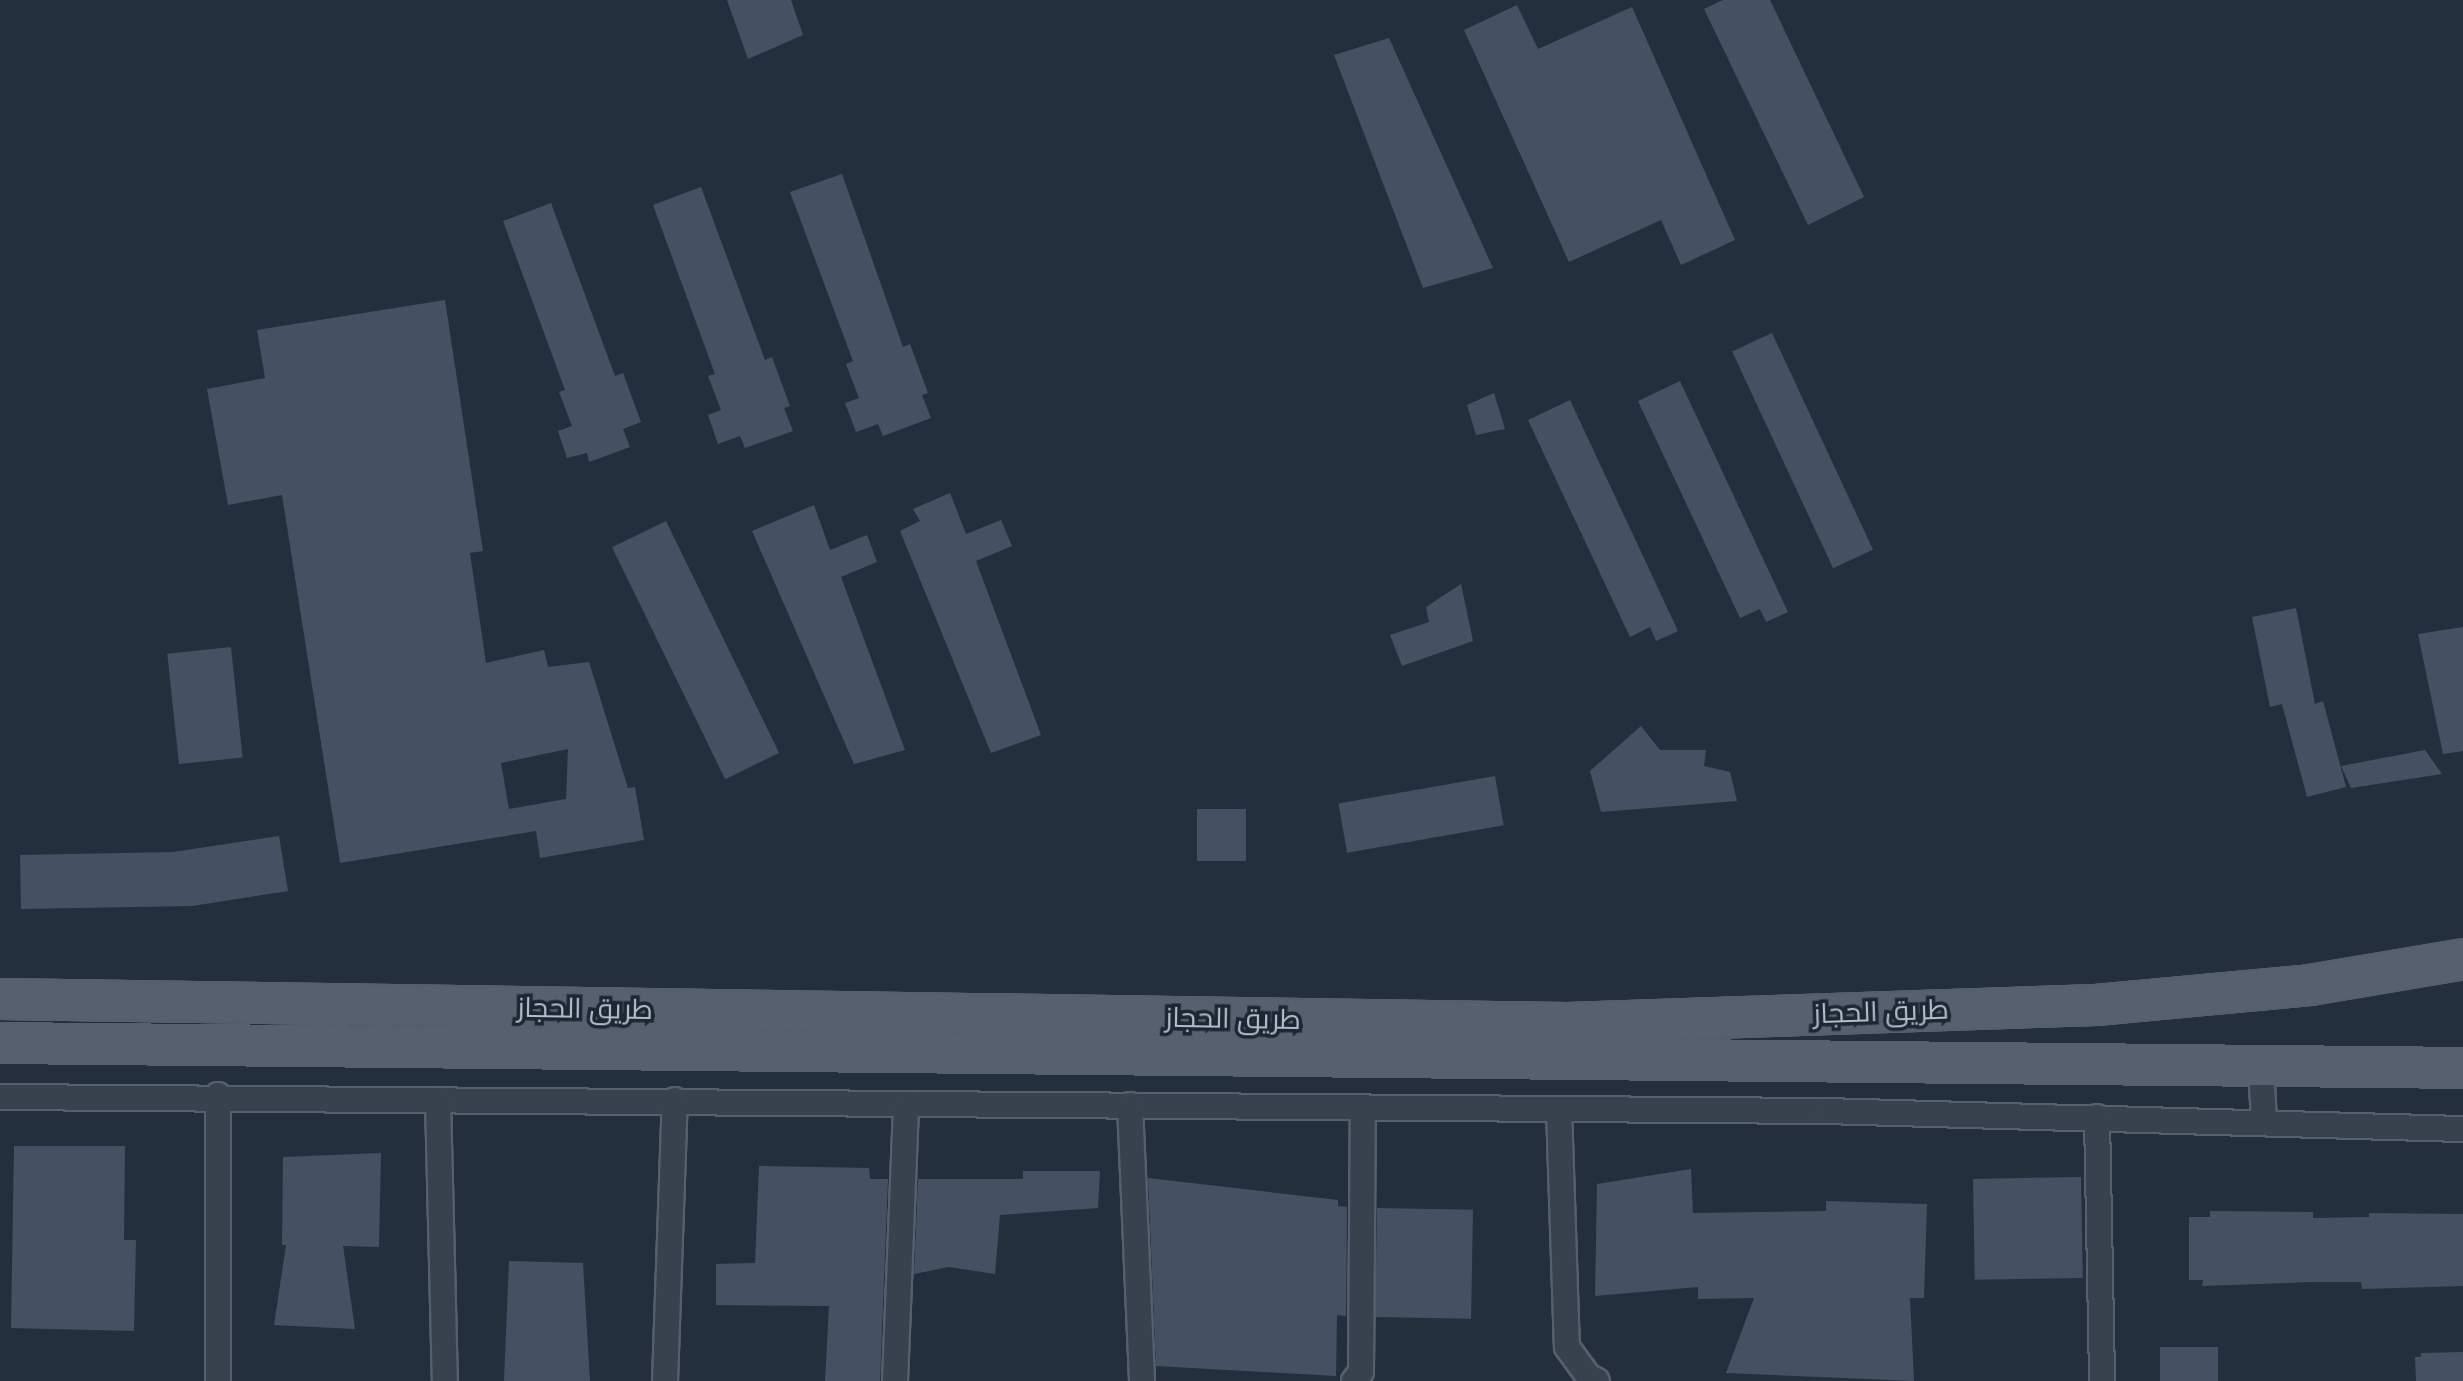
<!DOCTYPE html>
<html>
<head>
<meta charset="utf-8">
<style>
	body { margin:0 }
	#map { position:relative; width:2463px; height:1381px; overflow:hidden; background:#242f3e; font-family:Mulish,Cairo,sans-serif }
	div>[style] { position:absolute }
	.building>* { inset:0; background:#455162; transform-origin:0 0 }
	.roads { filter:drop-shadow(2px 0 #565f6c) drop-shadow(-2px 0 #565f6c) drop-shadow(0 2px #565f6c) drop-shadow(0 -2px #565f6c) }
	.minor>* { height:24px; margin:-12px; padding:0 12px; transform-origin:12px; border-radius:12px; background:#38414e }
	.primary>* { height:38px; margin:-19px; padding:0 19px; transform-origin:19px; border-radius:19px; background:#56606e }
	span { translate:-50% -50%; white-space:nowrap; text-align:center; line-height:1.15; -webkit-text-stroke:7px #1d2633; paint-order:stroke }
	.street-label { font-size:28px; color:#b4bcc9 }
</style>
</head>
<body>
<div id="map">
	<div class="building">
		<i style="clip-path:polygon(727px 0,791px 0,803px 35px,748px 59px)"></i>
		<i style="clip-path:polygon(1723px 0,1770px 0,1864px 197px,1808px 225px,1704px 9px)"></i>
		<i style="clip-path:polygon(1517px 5px,1538px 49px,1632px 7px,1735px 240px,1681px 265px,1661px 220px,1569px 262px,1464px 30px)"></i>
		<i style="clip-path:polygon(1389px 38px,1493px 268px,1423px 288px,1334px 55px)"></i>
		<i style="clip-path:polygon(842px 174px,903px 347px,910px 344px,928px 393px,922px 395px,931px 418px,883px 436px,878px 424px,856px 432px,845px 403px,859px 398px,846px 364px,853px 361px,790px 192px)"></i>
		<i style="clip-path:polygon(701px 187px,765px 360px,772px 357px,790px 406px,784px 408px,793px 431px,745px 448px,740px 436px,718px 444px,708px 415px,721px 410px,708px 376px,715px 374px,653px 205px)"></i>
		<i style="clip-path:polygon(551px 203px,615px 376px,623px 373px,641px 422px,623px 429px,630px 447px,589px 462px,587px 453px,567px 458px,558px 431px,572px 426px,559px 392px,565px 390px,503px 221px)"></i>
		<i style="clip-path:polygon(evenodd,445px 300px,483px 551px,470px 553px,486px 663px,544px 650px,548px 667px,589px 662px,628px 788px,635px 787px,644px 840px,540px 858px,536px 831px,340px 863px,282px 495px,228px 505px,207px 389px,265px 378px,257px 330px,445px 300px,568px 749px,566px 799px,509px 809px,501px 763px,568px 749px)"></i>
		<i style="left:1772px;top:333px;width:239px;height:44px;rotate:65deg"></i>
		<i style="clip-path:polygon(1680px 381px,1788px 612px,1766px 622px,1760px 609px,1740px 618px,1638px 401px)"></i>
		<i style="clip-path:polygon(1494px 393px,1505px 429px,1476px 435px,1467px 405px)"></i>
		<i style="clip-path:polygon(1570px 400px,1678px 631px,1656px 641px,1650px 627px,1630px 637px,1528px 420px)"></i>
		<i style="clip-path:polygon(950px 493px,966px 534px,1001px 520px,1012px 546px,976px 561px,1041px 735px,991px 753px,900px 531px,920px 521px,913px 509px)"></i>
		<i style="clip-path:polygon(814px 505px,830px 550px,867px 535px,877px 562px,841px 577px,905px 750px,854px 764px,752px 531px)"></i>
		<i style="left:666px;top:521px;width:258px;height:60px;rotate:64deg"></i>
		<i style="clip-path:polygon(1461px 584px,1473px 641px,1402px 666px,1390px 635px,1429px 622px,1426px 607px)"></i>
		<i style="clip-path:polygon(2296px 608px,2315px 704px,2323px 701px,2346px 787px,2307px 797px,2282px 704px,2270px 707px,2252px 617px)"></i>
		<i style="clip-path:polygon(2463px 627px,2463px 751px,2443px 754px,2418px 634px)"></i>
		<i style="left:231px;top:647px;width:111px;height:64px;rotate:84deg"></i>
		<i style="clip-path:polygon(1641px 726px,1660px 750px,1706px 750px,1704px 766px,1730px 772px,1737px 801px,1601px 812px,1590px 771px)"></i>
		<i style="clip-path:polygon(2425px 750px,2442px 774px,2351px 788px,2341px 766px)"></i>
		<i style="left:1495px;top:776px;width:50px;height:159px;rotate:80deg"></i>
		<i style="left:1246px;top:809px;width:52px;height:49px;rotate:90deg"></i>
		<i style="clip-path:polygon(279px 836px,288px 891px,192px 906px,21px 909px,20px 855px,173px 852px)"></i>
		<i style="clip-path:polygon(14px 1146px,125px 1146px,124px 1240px,136px 1240px,134px 1331px,11px 1328px)"></i>
		<i style="clip-path:polygon(381px 1153px,379px 1247px,343px 1246px,355px 1329px,274px 1325px,286px 1245px,282px 1245px,283px 1157px)"></i>
		<i style="clip-path:polygon(759px 1166px,869px 1168px,870px 1179px,888px 1179px,880px 1381px,825px 1381px,829px 1306px,716px 1305px,716px 1264px,755px 1263px)"></i>
		<i style="clip-path:polygon(1691px 1169px,1693px 1213px,1826px 1211px,1826px 1201px,1927px 1204px,1924px 1298px,1910px 1298px,1914px 1381px,1726px 1373px,1754px 1298px,1698px 1299px,1698px 1287px,1595px 1296px,1597px 1184px)"></i>
		<i style="clip-path:polygon(1023px 1171px,1100px 1171px,1098px 1208px,1000px 1215px,995px 1274px,949px 1267px,914px 1274px,918px 1179px,1023px 1179px)"></i>
		<i style="left:2081px;top:1177px;width:101px;height:108px;rotate:89deg"></i>
		<i style="clip-path:polygon(1148px 1178px,1338px 1200px,1338px 1206px,1347px 1207px,1346px 1316px,1337px 1315px,1336px 1376px,1156px 1366px)"></i>
		<i style="left:1377px;top:1208px;width:96px;height:109px;rotate:1deg"></i>
		<i style="clip-path:polygon(2210px 1211px,2313px 1212px,2313px 1218px,2369px 1217px,2369px 1213px,2463px 1214px,2463px 1286px,2362px 1289px,2361px 1282px,2313px 1282px,2202px 1286px,2203px 1280px,2189px 1280px,2189px 1217px,2210px 1217px)"></i>
		<i style="clip-path:polygon(509px 1261px,583px 1263px,590px 1381px,504px 1381px)"></i>
		<i style="left:2160px;top:1347px;width:58px;height:34px"></i>
		<i style="clip-path:polygon(2463px 1352px,2463px 1381px,2416px 1381px,2415px 1357px,2421px 1357px,2421px 1353px)"></i>
	</div>
	<div class="roads">
		<div class="minor">
			<i style="left:2261px;top:1067px;width:54px;rotate:86.8deg"></i>
			<i style="left:0;top:1097px;width:1825px;rotate:0.44deg"></i>
			<i style="left:1825px;top:1111px;width:638px;rotate:1.62deg"></i>
			<i style="left:438px;top:1100px;width:281px;rotate:88.6deg"></i>
			<i style="left:1130px;top:1105px;width:276px;rotate:87.5deg"></i>
			<i style="left:1559px;top:1109px;width:238px;rotate:88.1deg"></i>
			<i style="left:1567px;top:1347px;width:36px;rotate:54deg"></i>
			<i style="left:1588px;top:1376px;width:10px;rotate:29deg"></i>
			<i style="left:2097px;top:1117px;width:264px;rotate:88.9deg"></i>
			<i style="left:218px;top:1381px;width:286px;rotate:-90deg"></i>
			<i style="left:665px;top:1381px;width:281px;rotate:-88deg"></i>
			<i style="left:895px;top:1381px;width:277px;rotate:-87.7deg"></i>
			<i style="left:1354px;top:1381px;width:11px;rotate:-52deg"></i>
			<i style="left:1361px;top:1372px;width:265px;rotate:-89.6deg"></i>
		</div>
		<div class="primary">
			<i style="left:0;top:999px;width:1568px;rotate:0.88deg"></i>
			<i style="left:1568px;top:1023px;width:528px;rotate:-1.95deg"></i>
			<i style="left:2096px;top:1005px;width:215px;rotate:-5.3deg"></i>
			<i style="left:2310px;top:985px;width:155px;rotate:-9.6deg"></i>
			<i style="left:0;top:1043px;width:2463px;rotate:0.58deg"></i>
		</div>
	</div>
	<div class="street-label">
		<span style="left:585px;top:1008px;rotate:1deg">طريق الحجاز</span>
		<span style="left:1881px;top:1011px;rotate:-2deg">طريق الحجاز</span>
		<span style="left:1233px;top:1018px;rotate:1deg">طريق الحجاز</span>
	</div>
</div>
</body>
</html>
